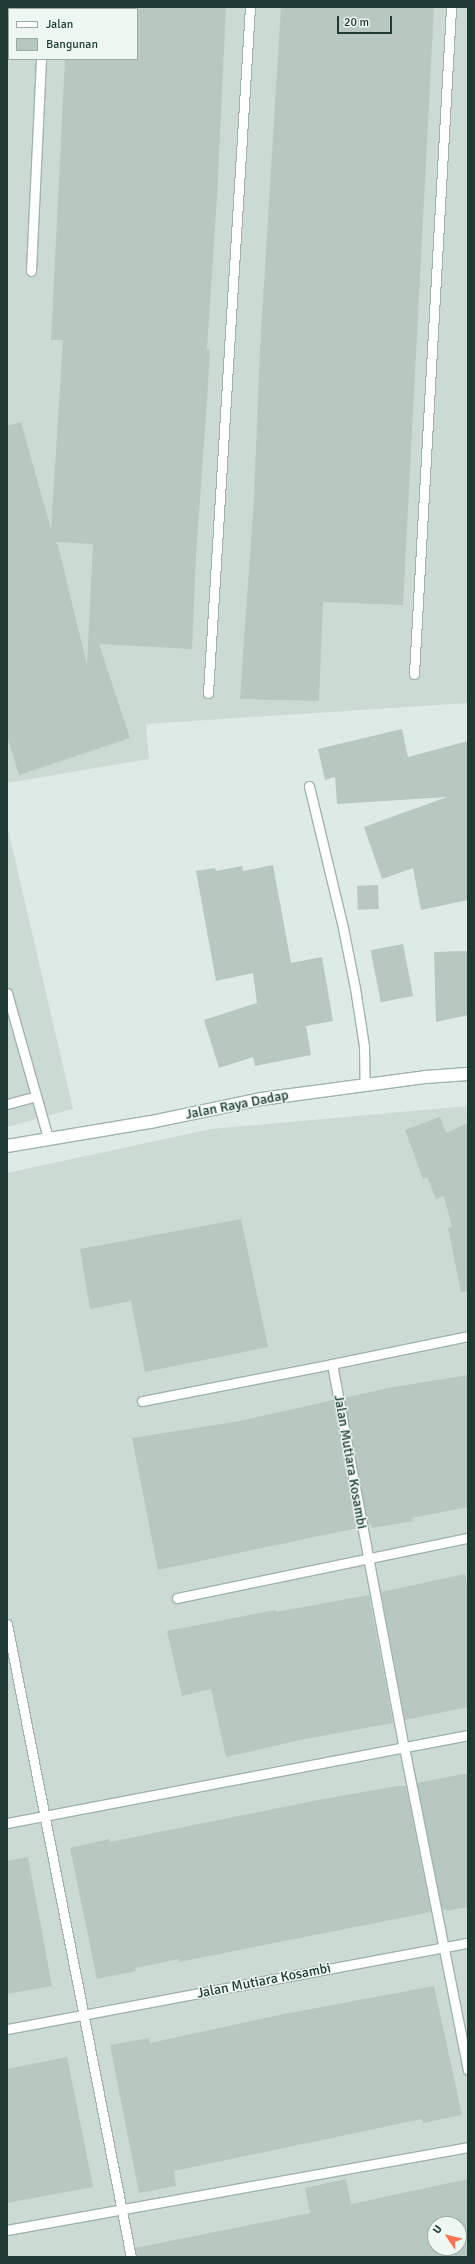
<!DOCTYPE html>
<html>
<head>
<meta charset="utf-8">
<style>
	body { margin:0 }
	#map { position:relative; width:475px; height:2264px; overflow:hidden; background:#deeae5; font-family:Signika,sans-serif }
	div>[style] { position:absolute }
	.built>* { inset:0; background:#ccdad4 }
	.building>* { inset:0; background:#b6c8c0; transform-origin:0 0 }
	.roads { filter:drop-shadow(1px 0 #a1b2ac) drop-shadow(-1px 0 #a1b2ac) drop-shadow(0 1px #a1b2ac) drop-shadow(0 -1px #a1b2ac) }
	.service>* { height:9px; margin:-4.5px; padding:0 4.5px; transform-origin:4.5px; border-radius:4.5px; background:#fff }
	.secondary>* { height:12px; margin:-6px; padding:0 6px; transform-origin:6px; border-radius:6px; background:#fff }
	span { translate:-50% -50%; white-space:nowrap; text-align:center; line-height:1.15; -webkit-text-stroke:3px #eef7f2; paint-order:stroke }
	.street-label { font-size:14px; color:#1e3b33 }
	.frame { position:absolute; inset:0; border:8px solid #1e3b33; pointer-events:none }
	.legend { position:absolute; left:8px; top:8px; width:130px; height:52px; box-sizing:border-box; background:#eef7f2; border:1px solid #9baca6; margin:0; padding:5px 7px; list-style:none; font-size:12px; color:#1e3b33 }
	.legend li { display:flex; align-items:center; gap:8px; height:20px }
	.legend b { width:20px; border:1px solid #9baca6 }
	.north { position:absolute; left:427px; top:2216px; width:40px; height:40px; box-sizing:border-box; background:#eef7f2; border:1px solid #9baca6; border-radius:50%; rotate:305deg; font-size:11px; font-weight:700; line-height:16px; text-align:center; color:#1e3b33 }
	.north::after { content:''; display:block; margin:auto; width:14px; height:18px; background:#fa754d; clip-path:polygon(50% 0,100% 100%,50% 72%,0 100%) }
	.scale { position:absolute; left:337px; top:16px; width:55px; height:18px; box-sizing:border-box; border:2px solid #1e3b33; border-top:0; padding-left:5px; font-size:12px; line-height:14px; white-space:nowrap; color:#1e3b33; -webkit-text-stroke:3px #eef7f2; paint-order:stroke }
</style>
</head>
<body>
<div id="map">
	<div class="built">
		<i style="clip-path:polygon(evenodd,7px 7px,468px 7px,468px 703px,146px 724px,149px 759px,7px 783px,7px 7px,9px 9px,137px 9px,137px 59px,9px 59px,9px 9px)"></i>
		<i style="clip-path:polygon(7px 825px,73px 1109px,7px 1127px)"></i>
		<i style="clip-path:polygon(evenodd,468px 1106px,468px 2257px,7px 2257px,7px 1173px,211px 1129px,468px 1106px,435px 2224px,459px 2224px,459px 2248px,435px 2248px,435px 2224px)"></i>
	</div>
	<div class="building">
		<i style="clip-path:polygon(evenodd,137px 7px,226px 7px,217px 197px,207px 349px,210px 349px,207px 401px,196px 554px,192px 649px,99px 644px,130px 738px,19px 775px,7px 736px,7px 426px,21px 422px,51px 529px,63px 340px,51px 340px,65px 59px,137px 59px,137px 7px,55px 542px,93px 544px,87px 665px,58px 545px,55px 542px)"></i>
		<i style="clip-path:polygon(281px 7px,434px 7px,403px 605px,323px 602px,319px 701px,240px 699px,254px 498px,260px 349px)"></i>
		<i style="clip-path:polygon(402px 729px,408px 757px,468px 741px,468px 900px,421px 910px,413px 868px,382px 879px,364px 827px,447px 797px,337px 804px,335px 777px,325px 780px,318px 749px)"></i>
		<i style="clip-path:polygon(273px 865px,291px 963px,322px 957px,333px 1021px,306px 1026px,311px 1055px,255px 1066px,253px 1057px,219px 1068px,204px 1020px,257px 1003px,253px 973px,216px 981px,196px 871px,215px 868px,216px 871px,242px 866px,243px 871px)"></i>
		<i style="left:378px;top:885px;width:24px;height:21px;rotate:88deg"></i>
		<i style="left:403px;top:944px;width:53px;height:33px;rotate:79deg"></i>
		<i style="clip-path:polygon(468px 951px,468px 1015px,436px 1022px,434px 952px)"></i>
		<i style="clip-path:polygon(440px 1117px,446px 1133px,468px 1123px,468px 1291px,461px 1292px,448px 1228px,452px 1227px,444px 1196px,436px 1199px,427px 1177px,423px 1179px,405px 1130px)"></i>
		<i style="clip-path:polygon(241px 1219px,268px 1347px,145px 1372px,131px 1301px,90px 1309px,80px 1249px)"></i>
		<i style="clip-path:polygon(468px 1375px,468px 1507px,412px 1518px,413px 1521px,372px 1528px,371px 1524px,368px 1525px,344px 1398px,388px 1388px)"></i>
		<i style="clip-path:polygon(333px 1400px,357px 1528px,158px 1570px,132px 1438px,240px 1421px)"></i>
		<i style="clip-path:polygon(465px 1574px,468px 1589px,468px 1707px,405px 1720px,381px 1592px)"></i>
		<i style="clip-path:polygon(369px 1595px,393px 1723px,305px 1739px,226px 1757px,211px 1689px,182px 1696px,167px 1631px,275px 1610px,276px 1612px)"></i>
		<i style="clip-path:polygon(463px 1774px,468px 1774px,468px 1907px,447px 1911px,447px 1909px,442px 1910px,417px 1783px)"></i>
		<i style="clip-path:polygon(397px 1786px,406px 1786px,431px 1912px,179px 1962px,179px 1959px,135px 1968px,136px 1971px,97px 1979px,70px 1848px,109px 1839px,110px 1842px,313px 1801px)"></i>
		<i style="clip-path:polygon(28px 1857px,52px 1986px,7px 1994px,7px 1861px)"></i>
		<i style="clip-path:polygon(434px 1986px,462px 2115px,423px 2123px,422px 2119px,174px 2171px,176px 2186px,139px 2193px,110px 2045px,149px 2038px,150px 2043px,279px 2015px)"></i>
		<i style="clip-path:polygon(67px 2057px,93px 2187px,7px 2203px,7px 2069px)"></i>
		<i style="clip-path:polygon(evenodd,346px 2179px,351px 2204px,468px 2179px,468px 2257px,137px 2257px,135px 2248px,310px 2213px,305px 2188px,346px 2179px,435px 2224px,459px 2224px,459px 2248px,435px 2248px,435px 2224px)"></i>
	</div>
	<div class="roads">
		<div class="service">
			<i style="left:44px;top:9px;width:2px;rotate:-90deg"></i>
			<i style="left:31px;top:271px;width:212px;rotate:-87.3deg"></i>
			<i style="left:414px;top:674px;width:668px;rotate:-86.82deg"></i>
			<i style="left:208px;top:693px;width:687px;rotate:-86.5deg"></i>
			<i style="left:309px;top:786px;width:146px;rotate:76.5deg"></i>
			<i style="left:343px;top:928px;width:61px;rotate:78.7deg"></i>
			<i style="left:355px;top:988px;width:59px;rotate:81.2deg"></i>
			<i style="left:364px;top:1046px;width:39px;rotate:89deg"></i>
			<i style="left:7px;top:993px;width:151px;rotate:74.2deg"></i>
			<i style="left:7px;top:1104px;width:30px;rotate:-15deg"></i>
			<i style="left:332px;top:1364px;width:139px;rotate:-11.6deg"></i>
			<i style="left:142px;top:1401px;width:194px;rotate:-11deg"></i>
			<i style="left:332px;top:1364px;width:390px;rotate:79.4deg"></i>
			<i style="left:404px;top:1747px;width:329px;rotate:78.8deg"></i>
			<i style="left:177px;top:1598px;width:297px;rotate:-11.7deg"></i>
			<i style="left:7px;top:1624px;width:645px;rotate:78.92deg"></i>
			<i style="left:7px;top:1823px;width:469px;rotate:-10.8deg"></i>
			<i style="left:7px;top:2029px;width:469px;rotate:-10.6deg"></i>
			<i style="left:7px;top:2230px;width:468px;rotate:-10.2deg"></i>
		</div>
		<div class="secondary">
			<i style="left:7px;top:1146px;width:146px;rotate:-9.5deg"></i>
			<i style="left:151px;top:1122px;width:112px;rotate:-11.8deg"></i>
			<i style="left:261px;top:1099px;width:165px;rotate:-7.6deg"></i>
			<i style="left:425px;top:1077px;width:43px;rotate:-4deg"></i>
		</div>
	</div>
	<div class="street-label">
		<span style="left:237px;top:1105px;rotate:-11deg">Jalan Raya Dadap</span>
		<span style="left:350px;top:1462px;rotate:80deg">Jalan Mutiara Kosambi</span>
		<span style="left:264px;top:1981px;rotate:-11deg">Jalan Mutiara Kosambi</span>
	</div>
	<div class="frame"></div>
	<ul class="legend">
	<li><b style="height:5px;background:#fff"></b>Jalan</li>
	<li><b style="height:11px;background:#b6c8c0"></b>Bangunan</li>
	</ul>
	<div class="north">U</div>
	<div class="scale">20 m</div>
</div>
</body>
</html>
